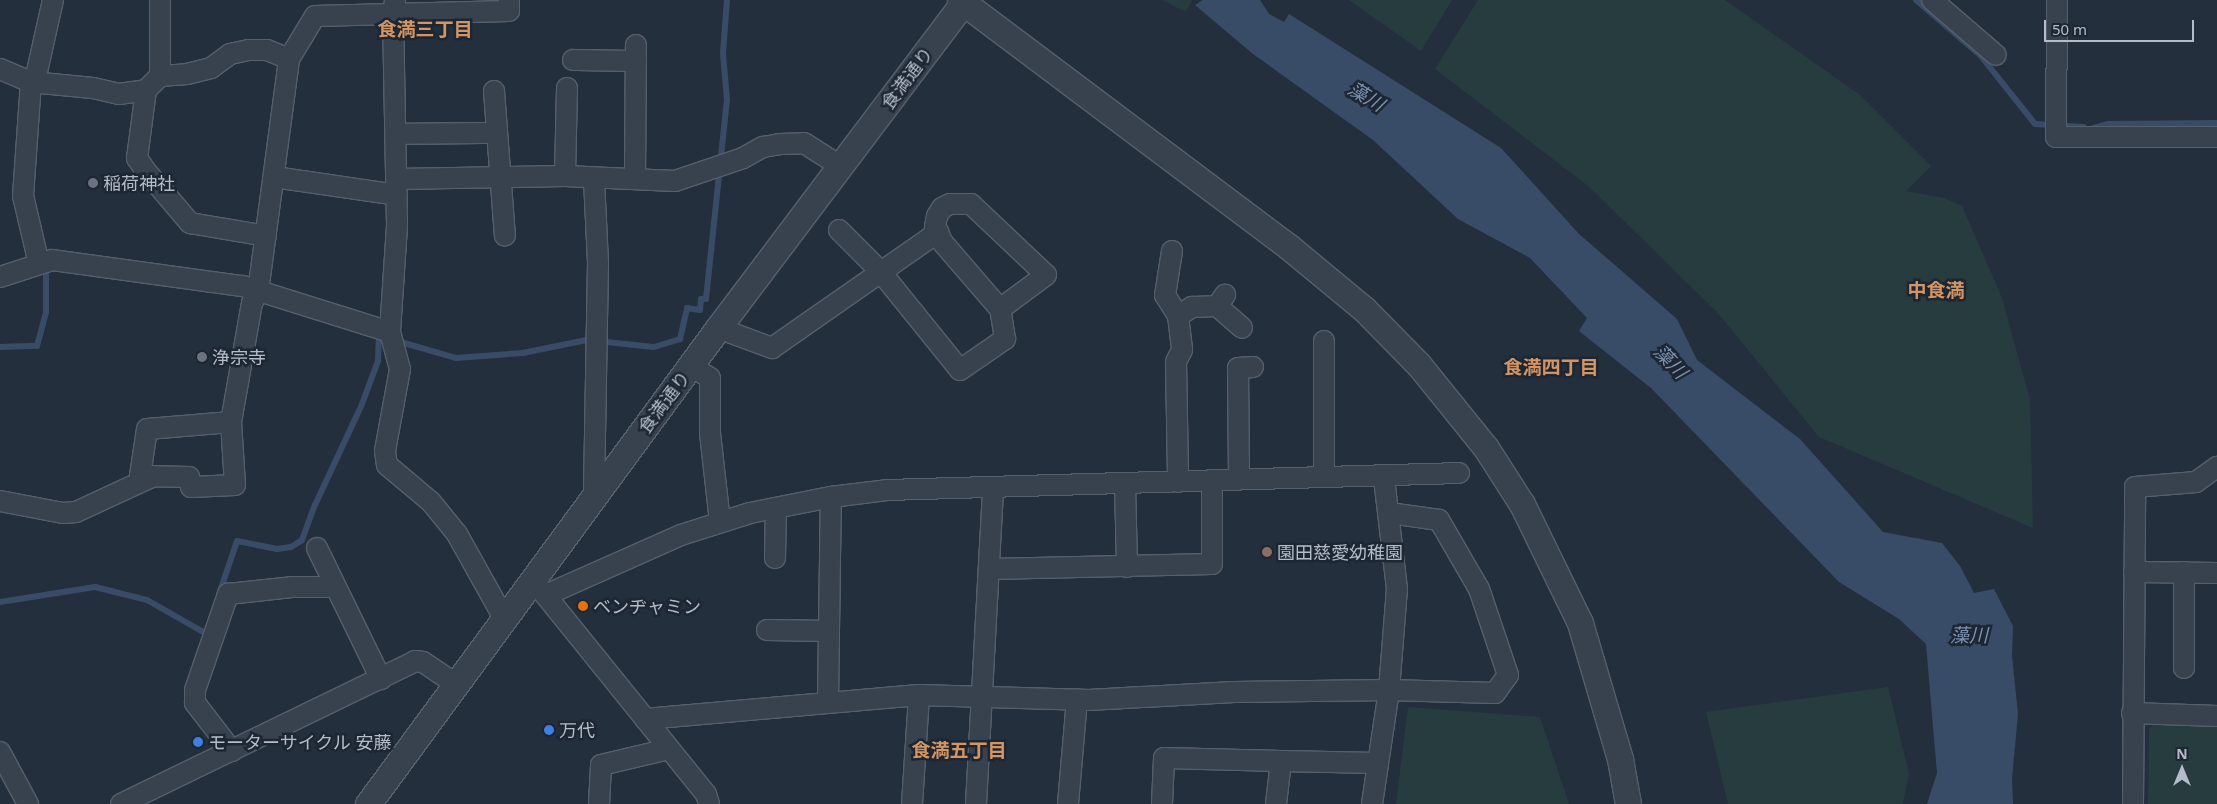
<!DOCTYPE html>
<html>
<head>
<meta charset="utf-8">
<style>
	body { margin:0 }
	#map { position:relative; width:2217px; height:804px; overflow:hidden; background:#242f3e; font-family:"Noto Sans","Noto Sans JP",sans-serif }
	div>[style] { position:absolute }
	.green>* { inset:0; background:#263c3f }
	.water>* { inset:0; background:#394c67 }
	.stream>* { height:6px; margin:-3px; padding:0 3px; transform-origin:3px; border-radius:3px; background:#394c67 }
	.roads { filter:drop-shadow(1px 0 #565f6c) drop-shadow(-1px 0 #565f6c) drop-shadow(0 1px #565f6c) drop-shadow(0 -1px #565f6c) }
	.minor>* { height:20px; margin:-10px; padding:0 10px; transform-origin:10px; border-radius:10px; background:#38414e }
	.tertiary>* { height:25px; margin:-12.5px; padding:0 12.5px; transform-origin:12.5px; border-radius:12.5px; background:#38414e }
	.dots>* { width:14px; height:14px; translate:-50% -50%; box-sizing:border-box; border:2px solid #1d2633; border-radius:50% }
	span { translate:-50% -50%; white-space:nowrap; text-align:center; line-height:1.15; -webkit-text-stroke:5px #1d2633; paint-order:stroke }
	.street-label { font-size:18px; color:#b4bcc9 }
	.poi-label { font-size:18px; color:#b4bcc9 }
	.left { translate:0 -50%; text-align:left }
	.neighbourhood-label { font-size:19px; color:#d59563; font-weight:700 }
	.water-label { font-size:19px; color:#7c92b1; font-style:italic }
	.north { position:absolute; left:2157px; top:744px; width:50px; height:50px; -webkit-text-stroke:4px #1d2633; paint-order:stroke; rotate:0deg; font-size:14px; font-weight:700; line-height:20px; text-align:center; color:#b4bcc9 }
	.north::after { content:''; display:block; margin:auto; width:18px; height:22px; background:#b4bcc9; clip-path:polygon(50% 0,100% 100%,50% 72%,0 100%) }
	.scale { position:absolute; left:2044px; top:20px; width:150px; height:22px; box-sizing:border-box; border:2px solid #b4bcc9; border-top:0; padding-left:6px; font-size:15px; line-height:18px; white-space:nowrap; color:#b4bcc9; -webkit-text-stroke:4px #1d2633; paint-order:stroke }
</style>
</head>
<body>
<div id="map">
	<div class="green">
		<i style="clip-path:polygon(1162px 0,1192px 0,1186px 12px)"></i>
		<i style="clip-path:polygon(1349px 0,1452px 0,1421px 51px)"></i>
		<i style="clip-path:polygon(1478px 0,1725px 0,1860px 95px,1931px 166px,1906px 191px,1944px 198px,1962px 206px,2002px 298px,2030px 400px,2033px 528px,1819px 437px,1718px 313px,1587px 185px,1435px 69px)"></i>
		<i style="clip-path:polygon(1888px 687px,1909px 773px,1903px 804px,1728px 804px,1706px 712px)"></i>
		<i style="clip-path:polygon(1408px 707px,1540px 717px,1569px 804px,1396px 804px)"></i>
		<i style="clip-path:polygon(2154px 724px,2217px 727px,2217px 804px,2148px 804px,2149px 729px)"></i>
	</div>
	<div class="water">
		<i style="clip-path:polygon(1203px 0,1260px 0,1269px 14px,1284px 22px,1289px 14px,1501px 148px,1579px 234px,1677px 319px,1697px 360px,1800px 439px,1883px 532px,1942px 543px,1960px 566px,1974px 593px,1994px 589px,2013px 626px,2012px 656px,2018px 714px,2012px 778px,2013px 804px,1927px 804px,1937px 773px,1926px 644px,1899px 619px,1839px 582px,1651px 388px,1579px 331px,1587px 318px,1530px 258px,1458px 219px,1373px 140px,1253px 54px,1195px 5px)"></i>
	</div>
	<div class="stream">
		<i style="left:1916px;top:0;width:84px;rotate:40.7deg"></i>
		<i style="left:1980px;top:55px;width:88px;rotate:51.4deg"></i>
		<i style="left:2035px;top:124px;width:49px;rotate:3.5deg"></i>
		<i style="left:2094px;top:128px;width:15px;rotate:-16deg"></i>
		<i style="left:2108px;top:124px;width:109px;rotate:-0.5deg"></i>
		<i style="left:397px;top:341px;width:61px;rotate:16.1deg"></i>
		<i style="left:456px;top:358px;width:67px;rotate:-4.3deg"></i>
		<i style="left:523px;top:353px;width:65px;rotate:-11.5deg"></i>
		<i style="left:587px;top:340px;width:67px;rotate:6deg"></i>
		<i style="left:654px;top:347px;width:27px;rotate:-17deg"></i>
		<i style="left:680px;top:339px;width:32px;rotate:-77deg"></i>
		<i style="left:687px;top:308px;width:13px;rotate:9deg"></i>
		<i style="left:700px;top:310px;width:11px;rotate:-85deg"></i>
		<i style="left:701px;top:299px;width:5px"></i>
		<i style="left:706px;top:299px;width:200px;rotate:-84deg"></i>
		<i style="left:727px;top:100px;width:47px;rotate:-94.9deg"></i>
		<i style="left:723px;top:53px;width:53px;rotate:-85.7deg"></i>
		<i style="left:0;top:347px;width:37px;rotate:-2deg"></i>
		<i style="left:37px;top:346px;width:35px;rotate:-75deg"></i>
		<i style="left:46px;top:312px;width:47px;rotate:-90deg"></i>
		<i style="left:219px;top:594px;width:56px;rotate:-71.2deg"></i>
		<i style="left:237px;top:541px;width:41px;rotate:11.3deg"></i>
		<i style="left:277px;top:549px;width:14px;rotate:-8deg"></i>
		<i style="left:291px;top:547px;width:13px;rotate:-32deg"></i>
		<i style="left:302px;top:540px;width:37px;rotate:-70deg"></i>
		<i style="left:315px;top:505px;width:111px;rotate:-65deg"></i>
		<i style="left:362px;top:404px;width:46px;rotate:-69.6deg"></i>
		<i style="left:378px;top:361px;width:25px;rotate:-88deg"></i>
		<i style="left:379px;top:336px;width:4px;rotate:14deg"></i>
		<i style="left:0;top:602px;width:96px;rotate:-9deg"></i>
		<i style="left:95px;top:587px;width:54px;rotate:14deg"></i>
		<i style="left:147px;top:600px;width:67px;rotate:29.6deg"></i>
	</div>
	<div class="roads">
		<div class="minor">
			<i style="left:160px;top:0;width:76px;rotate:90deg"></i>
			<i style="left:395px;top:0;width:16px;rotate:97deg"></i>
			<i style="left:393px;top:16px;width:210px;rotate:88.9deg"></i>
			<i style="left:397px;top:226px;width:106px;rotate:93.8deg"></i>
			<i style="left:390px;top:332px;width:38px;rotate:75deg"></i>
			<i style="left:400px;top:369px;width:83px;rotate:100.4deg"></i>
			<i style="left:385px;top:451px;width:14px;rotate:82deg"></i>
			<i style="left:387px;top:465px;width:57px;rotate:40.1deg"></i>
			<i style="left:431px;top:502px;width:41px;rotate:50.9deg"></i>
			<i style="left:457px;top:534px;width:96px;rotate:60.8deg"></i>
			<i style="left:1932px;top:0;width:84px;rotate:40.7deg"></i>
			<i style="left:2057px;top:0;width:137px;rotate:90.4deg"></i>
			<i style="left:2056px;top:137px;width:161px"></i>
			<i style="left:573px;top:60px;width:63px;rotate:0.9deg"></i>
			<i style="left:0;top:69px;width:34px;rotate:23deg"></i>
			<i style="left:31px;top:82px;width:62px;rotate:5.5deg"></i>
			<i style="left:93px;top:88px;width:27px;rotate:13deg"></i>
			<i style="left:119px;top:94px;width:27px;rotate:-8deg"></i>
			<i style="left:146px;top:90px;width:20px;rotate:-45deg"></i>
			<i style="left:160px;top:76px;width:27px;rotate:-4deg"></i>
			<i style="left:187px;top:74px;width:25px;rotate:-14deg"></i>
			<i style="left:211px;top:68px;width:24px;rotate:-36deg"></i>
			<i style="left:230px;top:54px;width:19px;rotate:-12deg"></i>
			<i style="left:249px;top:50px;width:18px"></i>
			<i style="left:267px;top:50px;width:24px;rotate:22deg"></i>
			<i style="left:289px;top:59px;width:50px;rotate:-58.8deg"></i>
			<i style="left:315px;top:16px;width:194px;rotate:-1.5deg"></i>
			<i style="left:509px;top:11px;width:11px;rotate:-90deg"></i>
			<i style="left:146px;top:90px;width:69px;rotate:97.5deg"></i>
			<i style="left:137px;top:158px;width:14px;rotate:56deg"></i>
			<i style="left:145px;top:170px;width:70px;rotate:49.7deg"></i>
			<i style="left:190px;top:223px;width:77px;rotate:9.7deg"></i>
			<i style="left:494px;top:91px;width:145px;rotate:85.7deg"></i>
			<i style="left:396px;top:134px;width:100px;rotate:-0.6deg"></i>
			<i style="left:565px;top:176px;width:88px;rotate:-88.7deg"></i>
			<i style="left:274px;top:177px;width:124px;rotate:8.3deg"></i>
			<i style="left:397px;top:179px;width:168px;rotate:-1deg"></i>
			<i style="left:565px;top:176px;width:110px;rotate:2.6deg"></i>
			<i style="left:675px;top:181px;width:72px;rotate:-18.7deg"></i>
			<i style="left:743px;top:158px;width:23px;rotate:-29deg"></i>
			<i style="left:763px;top:147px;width:17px;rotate:-10deg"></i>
			<i style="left:780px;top:144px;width:24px;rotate:-2deg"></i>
			<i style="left:804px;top:143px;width:43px;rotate:32.6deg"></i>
			<i style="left:635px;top:179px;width:134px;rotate:-89.6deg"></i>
			<i style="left:594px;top:180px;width:83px;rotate:87.2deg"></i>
			<i style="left:598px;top:263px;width:232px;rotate:91deg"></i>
			<i style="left:839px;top:230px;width:58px;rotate:45deg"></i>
			<i style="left:880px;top:271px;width:127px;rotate:51.1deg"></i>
			<i style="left:960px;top:370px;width:55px;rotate:-34.6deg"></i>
			<i style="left:1005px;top:339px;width:30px;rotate:-99deg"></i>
			<i style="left:1000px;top:309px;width:87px;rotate:-130.8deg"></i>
			<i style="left:943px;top:243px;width:18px;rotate:-117deg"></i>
			<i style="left:935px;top:227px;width:11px;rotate:-80deg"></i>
			<i style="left:937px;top:216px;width:9px;rotate:-58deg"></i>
			<i style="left:942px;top:208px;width:9px;rotate:-27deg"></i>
			<i style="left:950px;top:204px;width:21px"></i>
			<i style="left:971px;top:204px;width:103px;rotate:43.4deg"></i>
			<i style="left:1046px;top:275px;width:57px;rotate:143.5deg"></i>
			<i style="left:1172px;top:251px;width:45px;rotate:99deg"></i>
			<i style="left:1165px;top:295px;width:25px;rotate:58deg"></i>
			<i style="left:1178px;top:316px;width:34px;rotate:83deg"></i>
			<i style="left:1182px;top:350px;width:13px;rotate:117deg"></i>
			<i style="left:1176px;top:362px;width:120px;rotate:89deg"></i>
			<i style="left:39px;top:264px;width:70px;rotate:-103.2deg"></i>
			<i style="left:23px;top:196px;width:114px;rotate:-86deg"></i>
			<i style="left:31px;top:82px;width:8px;rotate:-50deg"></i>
			<i style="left:36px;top:76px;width:78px;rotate:-77.4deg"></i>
			<i style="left:0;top:277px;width:55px;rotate:-18.1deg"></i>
			<i style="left:52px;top:260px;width:193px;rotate:7.8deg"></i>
			<i style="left:243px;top:286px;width:154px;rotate:17.4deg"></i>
			<i style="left:1217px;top:306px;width:33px;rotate:41deg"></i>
			<i style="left:1178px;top:316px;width:17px;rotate:-33deg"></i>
			<i style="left:1192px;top:307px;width:25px;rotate:-2deg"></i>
			<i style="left:1217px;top:306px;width:14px;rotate:-54deg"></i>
			<i style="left:718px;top:328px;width:58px;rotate:20.3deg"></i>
			<i style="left:772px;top:348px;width:203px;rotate:-34.9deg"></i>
			<i style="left:691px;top:366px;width:22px;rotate:32deg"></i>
			<i style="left:710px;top:378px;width:55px;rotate:90deg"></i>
			<i style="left:710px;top:433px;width:90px;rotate:83.6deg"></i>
			<i style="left:231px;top:422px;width:84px;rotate:175.2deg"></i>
			<i style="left:147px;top:429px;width:48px;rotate:98.5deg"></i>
			<i style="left:140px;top:476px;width:49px;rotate:1.2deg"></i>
			<i style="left:189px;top:477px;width:10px;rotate:79deg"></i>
			<i style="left:191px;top:487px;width:44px;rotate:-2.6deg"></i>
			<i style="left:235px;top:485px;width:63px;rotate:-93.6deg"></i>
			<i style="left:231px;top:422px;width:121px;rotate:-80deg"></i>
			<i style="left:252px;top:303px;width:13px;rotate:-61deg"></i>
			<i style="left:258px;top:292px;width:235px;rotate:-82.4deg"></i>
			<i style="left:1324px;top:477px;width:136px;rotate:-90deg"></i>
			<i style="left:1239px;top:479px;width:111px;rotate:-90.5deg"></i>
			<i style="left:1238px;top:368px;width:15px;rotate:-4deg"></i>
			<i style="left:1125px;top:484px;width:83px;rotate:88.6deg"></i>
			<i style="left:0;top:501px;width:64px;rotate:10.8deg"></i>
			<i style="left:63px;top:513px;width:13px;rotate:-4deg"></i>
			<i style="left:76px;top:512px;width:86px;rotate:-24.8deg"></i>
			<i style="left:317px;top:548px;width:146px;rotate:64deg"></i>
			<i style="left:775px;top:558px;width:50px;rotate:-88.9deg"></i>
			<i style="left:989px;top:569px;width:223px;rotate:-1.3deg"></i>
			<i style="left:1212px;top:564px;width:83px;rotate:-90deg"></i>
			<i style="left:2134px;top:572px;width:83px;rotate:0.7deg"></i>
			<i style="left:538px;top:586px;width:267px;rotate:51.1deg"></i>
			<i style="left:706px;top:794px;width:10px;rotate:73deg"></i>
			<i style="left:546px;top:595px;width:148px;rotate:-24deg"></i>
			<i style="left:681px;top:535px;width:72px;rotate:-17.7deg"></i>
			<i style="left:750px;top:513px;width:83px;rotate:-11.2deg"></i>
			<i style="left:831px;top:497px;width:56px;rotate:-7.1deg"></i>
			<i style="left:887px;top:490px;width:572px;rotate:-1.7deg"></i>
			<i style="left:767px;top:630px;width:62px;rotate:0.9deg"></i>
			<i style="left:2184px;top:668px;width:96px;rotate:-90deg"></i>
			<i style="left:828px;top:702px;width:205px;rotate:-89.2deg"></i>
			<i style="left:2132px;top:713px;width:85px;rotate:2deg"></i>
			<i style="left:645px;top:719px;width:275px;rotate:-5deg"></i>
			<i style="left:919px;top:695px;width:170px;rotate:1.7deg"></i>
			<i style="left:1089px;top:700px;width:145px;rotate:-3.2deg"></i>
			<i style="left:1234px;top:692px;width:155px;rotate:-0.7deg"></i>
			<i style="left:1389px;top:690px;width:106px;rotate:1.6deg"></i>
			<i style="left:1495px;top:693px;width:22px;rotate:-54deg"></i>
			<i style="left:1508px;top:675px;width:91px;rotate:-108.6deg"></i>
			<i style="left:1479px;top:589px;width:80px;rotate:-120.1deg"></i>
			<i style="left:1439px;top:520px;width:49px;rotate:-171.9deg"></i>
			<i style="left:232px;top:751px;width:61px;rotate:-127.6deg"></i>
			<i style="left:195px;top:703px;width:13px;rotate:-90deg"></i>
			<i style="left:195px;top:690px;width:102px;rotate:-71deg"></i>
			<i style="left:228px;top:594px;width:64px;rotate:-6.2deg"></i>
			<i style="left:292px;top:587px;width:42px"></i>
			<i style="left:0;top:752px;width:59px;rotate:61.7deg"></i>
			<i style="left:121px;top:804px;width:327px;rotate:-25.9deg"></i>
			<i style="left:415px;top:661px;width:8px;rotate:7deg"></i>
			<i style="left:423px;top:662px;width:40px;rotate:34deg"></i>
			<i style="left:599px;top:804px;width:39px;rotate:-87deg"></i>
			<i style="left:601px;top:765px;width:70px;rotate:-13.2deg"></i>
			<i style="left:912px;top:804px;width:109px;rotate:-86.3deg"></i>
			<i style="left:976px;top:804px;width:317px;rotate:-86.9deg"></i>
			<i style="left:1068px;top:804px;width:105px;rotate:-85.1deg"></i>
			<i style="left:1162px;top:804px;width:46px;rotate:-87.5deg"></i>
			<i style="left:1164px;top:758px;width:117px;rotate:1.5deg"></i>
			<i style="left:1276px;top:804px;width:43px;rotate:-83.4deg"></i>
			<i style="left:1281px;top:761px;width:96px;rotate:1.2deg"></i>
			<i style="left:1372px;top:804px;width:115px;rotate:-81.5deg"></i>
			<i style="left:1389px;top:690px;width:101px;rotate:-85.5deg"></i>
			<i style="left:1397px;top:589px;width:112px;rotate:-96.7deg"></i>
			<i style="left:2133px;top:804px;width:317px;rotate:-89.6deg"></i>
			<i style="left:2135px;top:487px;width:61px;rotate:-4.7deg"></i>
			<i style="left:2196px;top:482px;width:26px;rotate:-36deg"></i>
		</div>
		<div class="tertiary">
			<i style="left:960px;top:0;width:411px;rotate:36.9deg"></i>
			<i style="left:1289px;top:247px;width:97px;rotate:39.6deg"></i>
			<i style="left:1364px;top:309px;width:78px;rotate:45.5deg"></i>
			<i style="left:1419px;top:365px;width:107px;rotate:51.1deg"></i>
			<i style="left:1486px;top:448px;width:67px;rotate:57.3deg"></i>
			<i style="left:1522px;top:504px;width:132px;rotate:64deg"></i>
			<i style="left:1580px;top:623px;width:142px;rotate:73.6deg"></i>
			<i style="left:1620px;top:759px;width:46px;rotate:79.9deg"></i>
			<i style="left:368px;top:804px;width:591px;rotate:-53.67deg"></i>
			<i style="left:718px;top:328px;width:411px;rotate:-53deg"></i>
		</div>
	</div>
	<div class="dots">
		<i style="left:93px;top:183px;background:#6b7280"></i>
		<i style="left:202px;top:357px;background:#6b7280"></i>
		<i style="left:1267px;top:552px;background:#8d6e63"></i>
		<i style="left:583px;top:606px;background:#e8710a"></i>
		<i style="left:549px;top:730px;background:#3f7fe0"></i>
		<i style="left:198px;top:742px;background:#3f7fe0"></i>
	</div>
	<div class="street-label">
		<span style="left:907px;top:78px;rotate:-53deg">食満通り</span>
		<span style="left:664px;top:402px;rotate:-53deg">食満通り</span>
	</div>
	<div class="poi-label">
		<span class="left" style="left:103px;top:183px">稲荷神社</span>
		<span class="left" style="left:212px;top:357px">浄宗寺</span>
		<span class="left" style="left:1277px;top:552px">園田慈愛幼稚園</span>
		<span class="left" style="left:593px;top:606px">ベンヂャミン</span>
		<span class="left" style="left:559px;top:730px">万代</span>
		<span class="left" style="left:208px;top:742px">モーターサイクル 安藤</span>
	</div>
	<div class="neighbourhood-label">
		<span style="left:425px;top:30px">食満三丁目</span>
		<span style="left:1936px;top:291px">中食満</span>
		<span style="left:1551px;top:368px">食満四丁目</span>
		<span style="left:959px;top:751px">食満五丁目</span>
	</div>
	<div class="water-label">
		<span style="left:1366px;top:97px;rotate:31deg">藻川</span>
		<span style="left:1670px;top:362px;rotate:46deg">藻川</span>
		<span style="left:1969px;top:636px">藻川</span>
	</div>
	<div class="north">N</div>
	<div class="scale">50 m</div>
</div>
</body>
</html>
